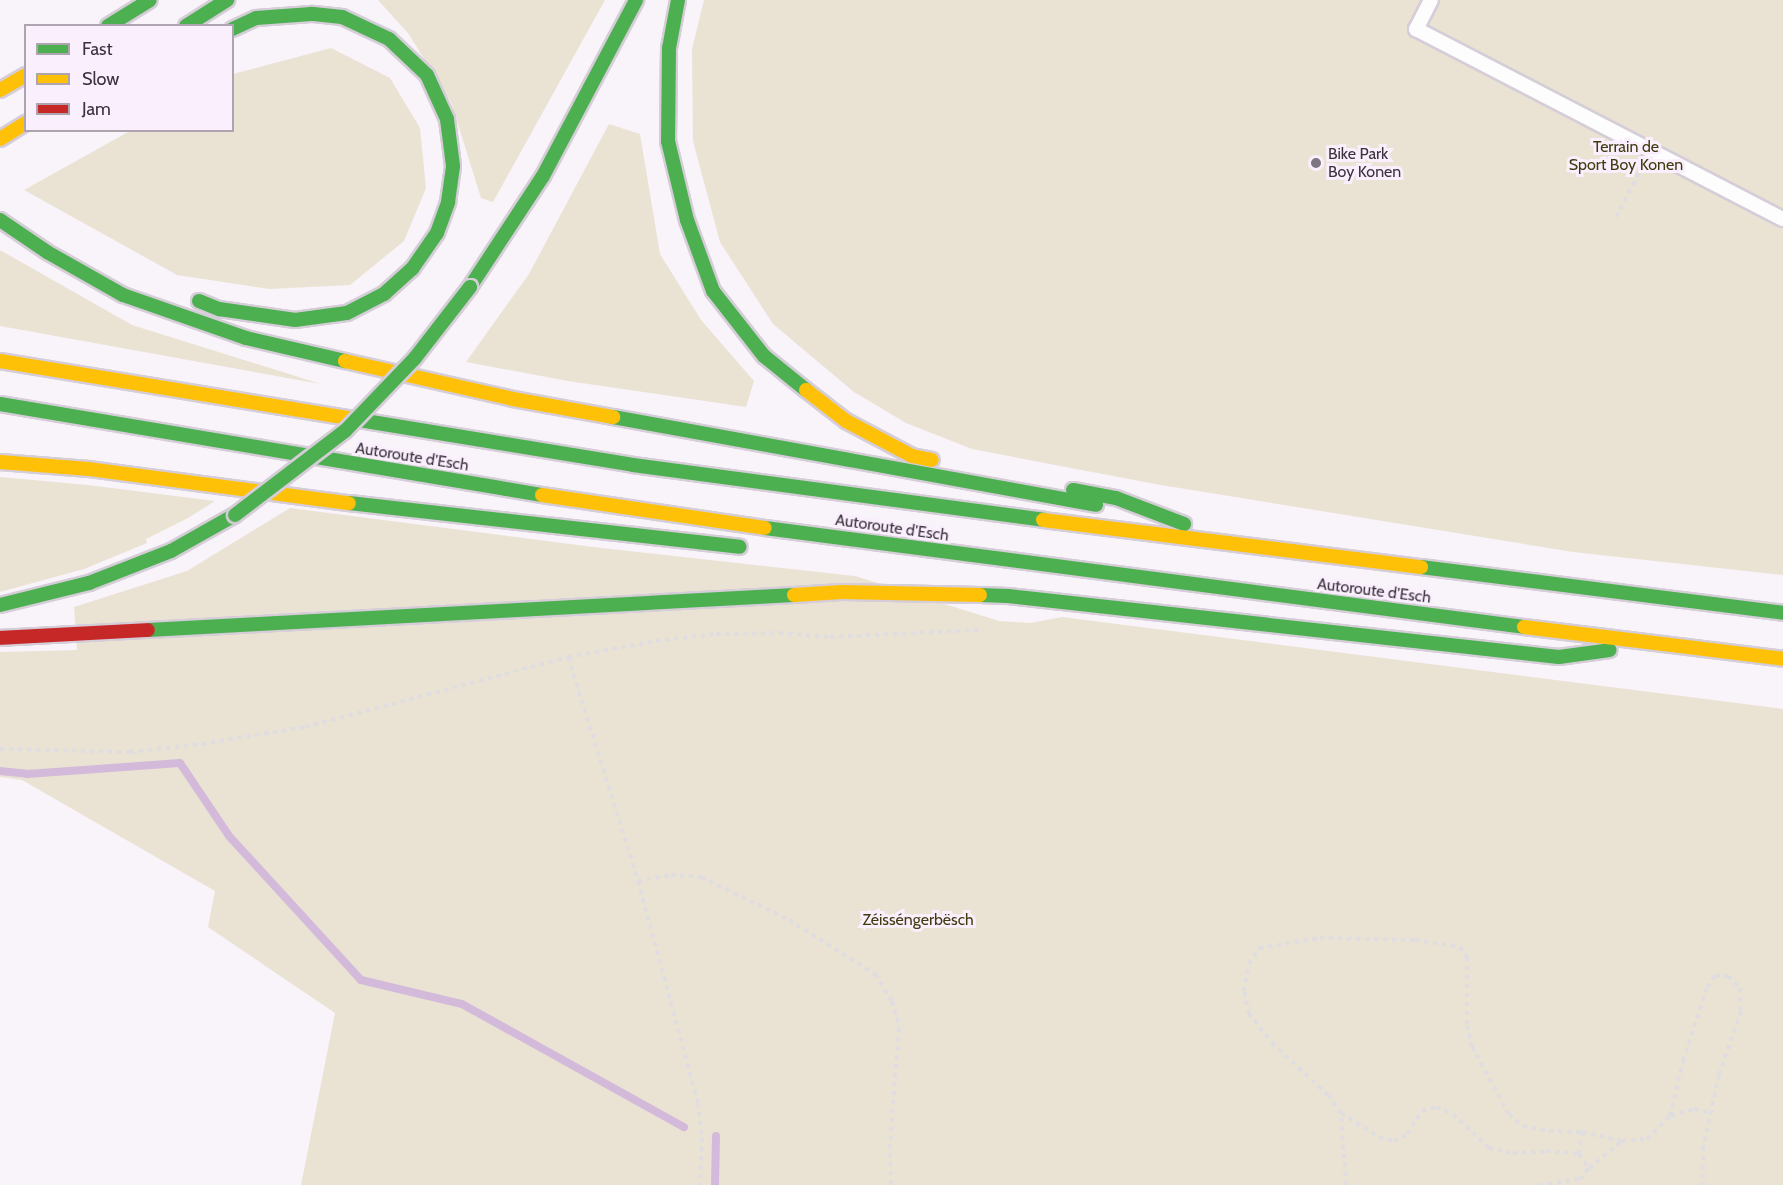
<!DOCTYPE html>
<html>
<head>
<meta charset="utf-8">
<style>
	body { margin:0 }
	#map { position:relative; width:1783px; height:1185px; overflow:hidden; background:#f9f3fa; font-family:Cabin,sans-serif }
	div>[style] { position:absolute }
	.green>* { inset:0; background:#eae3d4 }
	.stream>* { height:8px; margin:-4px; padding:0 4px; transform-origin:4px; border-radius:4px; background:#d3badb }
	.path>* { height:4px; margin-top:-2px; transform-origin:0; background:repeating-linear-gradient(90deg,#dfdde0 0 4.5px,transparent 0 9px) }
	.roads { filter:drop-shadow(2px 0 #d5cdd7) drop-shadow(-2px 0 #d5cdd7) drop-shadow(0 2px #d5cdd7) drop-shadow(0 -2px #d5cdd7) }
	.lane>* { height:14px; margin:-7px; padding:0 7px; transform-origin:7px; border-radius:7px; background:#fefdfe }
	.fast>* { height:14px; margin:-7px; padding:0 7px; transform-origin:7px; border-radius:7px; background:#4caf50 }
	.slow>* { height:14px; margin:-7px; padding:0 7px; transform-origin:7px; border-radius:7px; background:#ffc107 }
	.jam>* { height:14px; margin:-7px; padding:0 7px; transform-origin:7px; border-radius:7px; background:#c62828 }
	.bridges { filter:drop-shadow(2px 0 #d5cdd7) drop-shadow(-2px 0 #d5cdd7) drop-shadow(0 2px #d5cdd7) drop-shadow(0 -2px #d5cdd7) }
	.fast-bridge>* { height:14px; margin:-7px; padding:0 7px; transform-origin:7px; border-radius:7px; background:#4caf50 }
	.dots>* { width:16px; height:16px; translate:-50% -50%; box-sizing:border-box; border:3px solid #faf0fd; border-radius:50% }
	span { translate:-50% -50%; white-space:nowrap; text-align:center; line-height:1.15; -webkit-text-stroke:6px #faf0fd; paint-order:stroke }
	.park-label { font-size:16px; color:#42390f }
	.poi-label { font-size:16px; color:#3a313d }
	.left { translate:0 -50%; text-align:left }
	.street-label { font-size:16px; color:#3a313d }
	.legend { position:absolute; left:24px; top:24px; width:210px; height:108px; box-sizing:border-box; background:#faf0fd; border:2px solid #ada4b0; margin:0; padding:8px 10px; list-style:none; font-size:18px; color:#3a313d }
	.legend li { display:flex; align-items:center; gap:12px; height:30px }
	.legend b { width:30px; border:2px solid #ada4b0 }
</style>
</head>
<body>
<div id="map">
	<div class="green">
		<i style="clip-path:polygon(378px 0,605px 0,493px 202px,481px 198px,451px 102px,408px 33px)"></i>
		<i style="clip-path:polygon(704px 0,1783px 0,1783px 575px,1573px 552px,1155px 484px,972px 449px,906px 423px,854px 392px,773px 324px,720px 242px,693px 141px,692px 49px)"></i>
		<i style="clip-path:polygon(331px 48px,390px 78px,420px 128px,426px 188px,404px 241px,350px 285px,269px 289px,177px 275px,24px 190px,130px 131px,232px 130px,233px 74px)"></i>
		<i style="clip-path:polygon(609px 124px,640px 134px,660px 254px,701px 320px,754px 381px,746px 407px,568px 381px,466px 362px,529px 274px)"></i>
		<i style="clip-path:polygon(0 250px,132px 325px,321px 384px,0 326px)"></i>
		<i style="clip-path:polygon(0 477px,88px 485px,215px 501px,188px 518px,146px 539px,147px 543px,84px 569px,0 592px)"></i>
		<i style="clip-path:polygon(290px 508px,593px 547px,855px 576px,999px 621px,1031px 623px,1062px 617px,1783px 709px,1783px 1185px,301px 1185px,335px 1013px,208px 927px,215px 891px,22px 780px,0 777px,0 652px,77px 650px,74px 607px,187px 571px)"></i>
	</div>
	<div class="stream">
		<i style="left:0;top:771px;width:27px;rotate:6deg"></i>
		<i style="left:27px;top:774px;width:153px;rotate:-4.1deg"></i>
		<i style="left:180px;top:763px;width:88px;rotate:56.1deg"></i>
		<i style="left:229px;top:836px;width:195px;rotate:47.5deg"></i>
		<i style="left:361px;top:980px;width:104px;rotate:13.4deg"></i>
		<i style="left:462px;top:1004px;width:254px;rotate:29deg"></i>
		<i style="left:715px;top:1185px;width:49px;rotate:-88.8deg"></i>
	</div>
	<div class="path">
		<i style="left:1616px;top:217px;width:56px;rotate:-62.5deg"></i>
		<i style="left:568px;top:657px;width:235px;rotate:72.6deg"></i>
		<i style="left:638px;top:881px;width:230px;rotate:74.9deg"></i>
		<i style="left:698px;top:1103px;width:35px;rotate:83deg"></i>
		<i style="left:702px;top:1138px;width:47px;rotate:92.4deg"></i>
		<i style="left:0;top:749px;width:130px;rotate:1.3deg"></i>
		<i style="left:130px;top:752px;width:72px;rotate:-6.3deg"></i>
		<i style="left:202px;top:744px;width:104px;rotate:-9.4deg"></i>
		<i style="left:305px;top:727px;width:272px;rotate:-14.9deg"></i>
		<i style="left:568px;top:657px;width:89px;rotate:-10.3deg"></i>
		<i style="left:656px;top:641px;width:60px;rotate:-6.7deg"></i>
		<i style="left:716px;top:634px;width:63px;rotate:-0.9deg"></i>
		<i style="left:779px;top:633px;width:51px;rotate:4.5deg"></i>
		<i style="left:830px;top:637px;width:148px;rotate:-2.7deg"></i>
		<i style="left:638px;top:881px;width:34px;rotate:-10deg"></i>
		<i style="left:671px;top:875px;width:30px;rotate:4deg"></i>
		<i style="left:701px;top:877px;width:98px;rotate:26deg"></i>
		<i style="left:789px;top:920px;width:102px;rotate:32.1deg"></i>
		<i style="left:875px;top:974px;width:32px;rotate:58deg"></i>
		<i style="left:892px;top:1001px;width:28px;rotate:75deg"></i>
		<i style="left:899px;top:1028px;width:116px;rotate:94.4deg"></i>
		<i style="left:890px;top:1144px;width:41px;rotate:88.6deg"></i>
		<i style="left:1341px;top:1113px;width:45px;rotate:32.3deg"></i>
		<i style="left:1379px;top:1137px;width:16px;rotate:15deg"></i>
		<i style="left:1394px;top:1141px;width:15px;rotate:-28deg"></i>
		<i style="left:1407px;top:1134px;width:27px;rotate:-57deg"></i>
		<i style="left:1422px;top:1111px;width:15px;rotate:-16deg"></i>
		<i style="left:1436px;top:1107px;width:18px;rotate:22deg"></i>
		<i style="left:1453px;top:1114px;width:50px;rotate:43.4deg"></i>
		<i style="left:1489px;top:1148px;width:25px;rotate:12deg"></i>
		<i style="left:1513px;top:1153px;width:33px;rotate:-3deg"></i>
		<i style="left:1546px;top:1151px;width:33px;rotate:5deg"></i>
		<i style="left:1579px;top:1154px;width:17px;rotate:54deg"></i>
		<i style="left:1671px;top:1116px;width:24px;rotate:-17deg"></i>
		<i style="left:1694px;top:1109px;width:17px;rotate:13deg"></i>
		<i style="left:1579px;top:1154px;width:22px;rotate:-82deg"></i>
		<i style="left:1346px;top:1185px;width:72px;rotate:-94deg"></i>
		<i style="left:1341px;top:1113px;width:22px;rotate:-126deg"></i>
		<i style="left:1328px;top:1095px;width:74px;rotate:-137.2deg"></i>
		<i style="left:1274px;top:1045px;width:40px;rotate:-129deg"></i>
		<i style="left:1249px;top:1014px;width:24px;rotate:-102deg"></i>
		<i style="left:1244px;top:991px;width:27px;rotate:-80deg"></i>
		<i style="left:1249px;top:964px;width:19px;rotate:-58deg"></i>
		<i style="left:1259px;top:948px;width:62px;rotate:-9.3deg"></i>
		<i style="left:1320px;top:938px;width:95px;rotate:1.2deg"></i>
		<i style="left:1415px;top:940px;width:46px;rotate:8.8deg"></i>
		<i style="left:1460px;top:947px;width:12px;rotate:55deg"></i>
		<i style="left:1467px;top:957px;width:68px;rotate:90deg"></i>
		<i style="left:1467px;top:1025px;width:23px;rotate:77deg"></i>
		<i style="left:1472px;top:1047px;width:77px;rotate:61.1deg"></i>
		<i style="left:1509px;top:1114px;width:18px;rotate:41deg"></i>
		<i style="left:1523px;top:1126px;width:26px;rotate:11deg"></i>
		<i style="left:1549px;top:1131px;width:33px;rotate:2deg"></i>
		<i style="left:1582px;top:1132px;width:41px;rotate:12.7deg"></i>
		<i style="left:1622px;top:1141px;width:25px;rotate:-5deg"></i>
		<i style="left:1647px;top:1139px;width:33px;rotate:-45deg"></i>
		<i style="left:1670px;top:1116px;width:57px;rotate:-76.7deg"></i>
		<i style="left:1683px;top:1061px;width:78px;rotate:-72deg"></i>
		<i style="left:1707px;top:987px;width:14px;rotate:-54deg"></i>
		<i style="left:1715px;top:976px;width:13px"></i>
		<i style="left:1728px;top:976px;width:17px;rotate:45deg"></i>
		<i style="left:1740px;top:988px;width:23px;rotate:88deg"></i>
		<i style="left:1741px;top:1011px;width:68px;rotate:109deg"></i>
		<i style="left:1719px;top:1075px;width:74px;rotate:102.5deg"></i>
		<i style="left:1703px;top:1147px;width:38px;rotate:90deg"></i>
		<i style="left:1539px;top:1185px;width:41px;rotate:-8.3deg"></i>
		<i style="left:1580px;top:1179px;width:14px;rotate:-51deg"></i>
		<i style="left:1589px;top:1168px;width:43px;rotate:-39.3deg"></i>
	</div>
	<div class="roads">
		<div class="lane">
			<i style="left:1431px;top:0;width:33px;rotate:117deg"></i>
			<i style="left:1416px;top:29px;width:413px;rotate:27.4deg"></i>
		</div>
		<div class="fast">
			<i style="left:678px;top:0;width:49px;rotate:100.6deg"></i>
			<i style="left:669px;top:48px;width:93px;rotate:90.6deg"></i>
			<i style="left:668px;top:141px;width:81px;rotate:76.5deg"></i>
			<i style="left:687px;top:220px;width:76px;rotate:69.9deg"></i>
			<i style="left:713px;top:291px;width:83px;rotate:51.9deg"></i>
			<i style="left:764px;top:356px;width:54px;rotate:39deg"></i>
			<i style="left:108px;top:26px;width:49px;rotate:-31.8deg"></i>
			<i style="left:186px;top:26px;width:49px;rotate:-32.4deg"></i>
			<i style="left:0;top:220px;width:57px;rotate:34.2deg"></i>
			<i style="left:47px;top:252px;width:87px;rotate:29.5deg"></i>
			<i style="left:123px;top:295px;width:130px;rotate:19.3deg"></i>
			<i style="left:246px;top:338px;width:102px;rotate:13.1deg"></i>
			<i style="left:470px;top:287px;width:133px;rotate:-56.7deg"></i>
			<i style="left:543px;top:176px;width:199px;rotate:-62.1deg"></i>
			<i style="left:199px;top:301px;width:22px;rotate:22deg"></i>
			<i style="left:219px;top:309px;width:77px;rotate:8.2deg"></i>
			<i style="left:295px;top:320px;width:52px;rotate:-7.7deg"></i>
			<i style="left:347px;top:313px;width:42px;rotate:-27.2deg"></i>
			<i style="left:384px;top:294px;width:38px;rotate:-42deg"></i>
			<i style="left:412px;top:269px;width:44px;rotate:-55.2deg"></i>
			<i style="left:437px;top:233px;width:33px;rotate:-70deg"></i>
			<i style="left:448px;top:202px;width:36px;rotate:-82deg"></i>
			<i style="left:453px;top:166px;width:47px;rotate:-97.3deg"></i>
			<i style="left:447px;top:119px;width:48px;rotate:-114.4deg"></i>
			<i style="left:427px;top:75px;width:52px;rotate:-136.5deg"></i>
			<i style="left:389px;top:39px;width:52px;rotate:-154.9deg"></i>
			<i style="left:342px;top:17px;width:31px;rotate:-174deg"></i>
			<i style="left:311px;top:14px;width:55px;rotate:175.8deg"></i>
			<i style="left:256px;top:18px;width:26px;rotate:155deg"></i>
			<i style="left:0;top:404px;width:550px;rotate:9.53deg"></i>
			<i style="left:613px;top:417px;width:491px;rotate:10.3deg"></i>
			<i style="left:353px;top:419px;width:284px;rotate:9.3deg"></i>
			<i style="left:633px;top:465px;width:414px;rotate:7.6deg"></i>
			<i style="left:1073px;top:490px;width:44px;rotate:10.5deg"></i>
			<i style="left:1116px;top:498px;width:73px;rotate:20.9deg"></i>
			<i style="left:349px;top:503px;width:393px;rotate:6.4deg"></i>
			<i style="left:765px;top:528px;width:765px;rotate:7.43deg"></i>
			<i style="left:1421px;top:567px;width:365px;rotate:7.2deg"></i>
			<i style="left:980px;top:595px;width:28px;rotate:2deg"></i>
			<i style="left:1008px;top:596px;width:554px;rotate:6.32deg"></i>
			<i style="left:1559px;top:657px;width:51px;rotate:-7.8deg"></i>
			<i style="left:0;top:605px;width:92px;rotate:-13.9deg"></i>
			<i style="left:89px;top:583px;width:88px;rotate:-21.3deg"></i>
			<i style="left:171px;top:551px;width:73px;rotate:-29.4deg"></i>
			<i style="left:148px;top:630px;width:647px;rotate:-3.1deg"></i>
		</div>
		<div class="slow">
			<i style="left:0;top:90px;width:30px;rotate:-30deg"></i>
			<i style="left:0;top:139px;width:31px;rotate:-32deg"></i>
			<i style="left:0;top:361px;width:358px;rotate:9.3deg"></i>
			<i style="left:345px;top:361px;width:172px;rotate:12.7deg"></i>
			<i style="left:513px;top:399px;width:102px;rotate:10.2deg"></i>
			<i style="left:806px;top:390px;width:51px;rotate:37.8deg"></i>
			<i style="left:846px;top:421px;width:75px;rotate:27.9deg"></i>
			<i style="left:912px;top:456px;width:20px;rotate:11deg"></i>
			<i style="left:0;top:462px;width:89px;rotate:4.5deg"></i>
			<i style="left:89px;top:469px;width:262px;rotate:7.5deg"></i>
			<i style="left:542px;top:495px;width:225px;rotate:8.4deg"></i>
			<i style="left:1043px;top:520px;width:381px;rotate:7.1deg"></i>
			<i style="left:794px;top:595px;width:48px;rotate:-3.6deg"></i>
			<i style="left:842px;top:592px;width:138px;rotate:1.2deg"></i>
			<i style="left:1524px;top:627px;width:261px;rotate:7deg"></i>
		</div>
		<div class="jam">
			<i style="left:0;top:638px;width:148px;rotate:-3.1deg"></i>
		</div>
	</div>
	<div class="bridges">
		<div class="fast-bridge">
			<i style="left:235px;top:515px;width:138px;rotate:-37.4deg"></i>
			<i style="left:345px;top:431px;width:101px;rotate:-46.2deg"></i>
			<i style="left:415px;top:358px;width:90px;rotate:-52.2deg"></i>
		</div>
	</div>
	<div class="dots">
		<i style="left:1316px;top:163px;background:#7d757f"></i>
	</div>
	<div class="park-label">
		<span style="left:1626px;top:156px">Terrain de<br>Sport Boy Konen</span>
		<span style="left:918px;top:920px">Zéisséngerbësch</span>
	</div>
	<div class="poi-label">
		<span class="left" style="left:1328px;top:163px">Bike Park<br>Boy Konen</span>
	</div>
	<div class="street-label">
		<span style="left:412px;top:457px;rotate:9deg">Autoroute d'Esch</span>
		<span style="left:892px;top:528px;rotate:8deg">Autoroute d'Esch</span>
		<span style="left:1374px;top:591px;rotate:7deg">Autoroute d'Esch</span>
	</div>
	<ul class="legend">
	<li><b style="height:8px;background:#4caf50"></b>Fast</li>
	<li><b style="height:8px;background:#ffc107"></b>Slow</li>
	<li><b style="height:8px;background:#c62828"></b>Jam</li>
	</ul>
</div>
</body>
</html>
